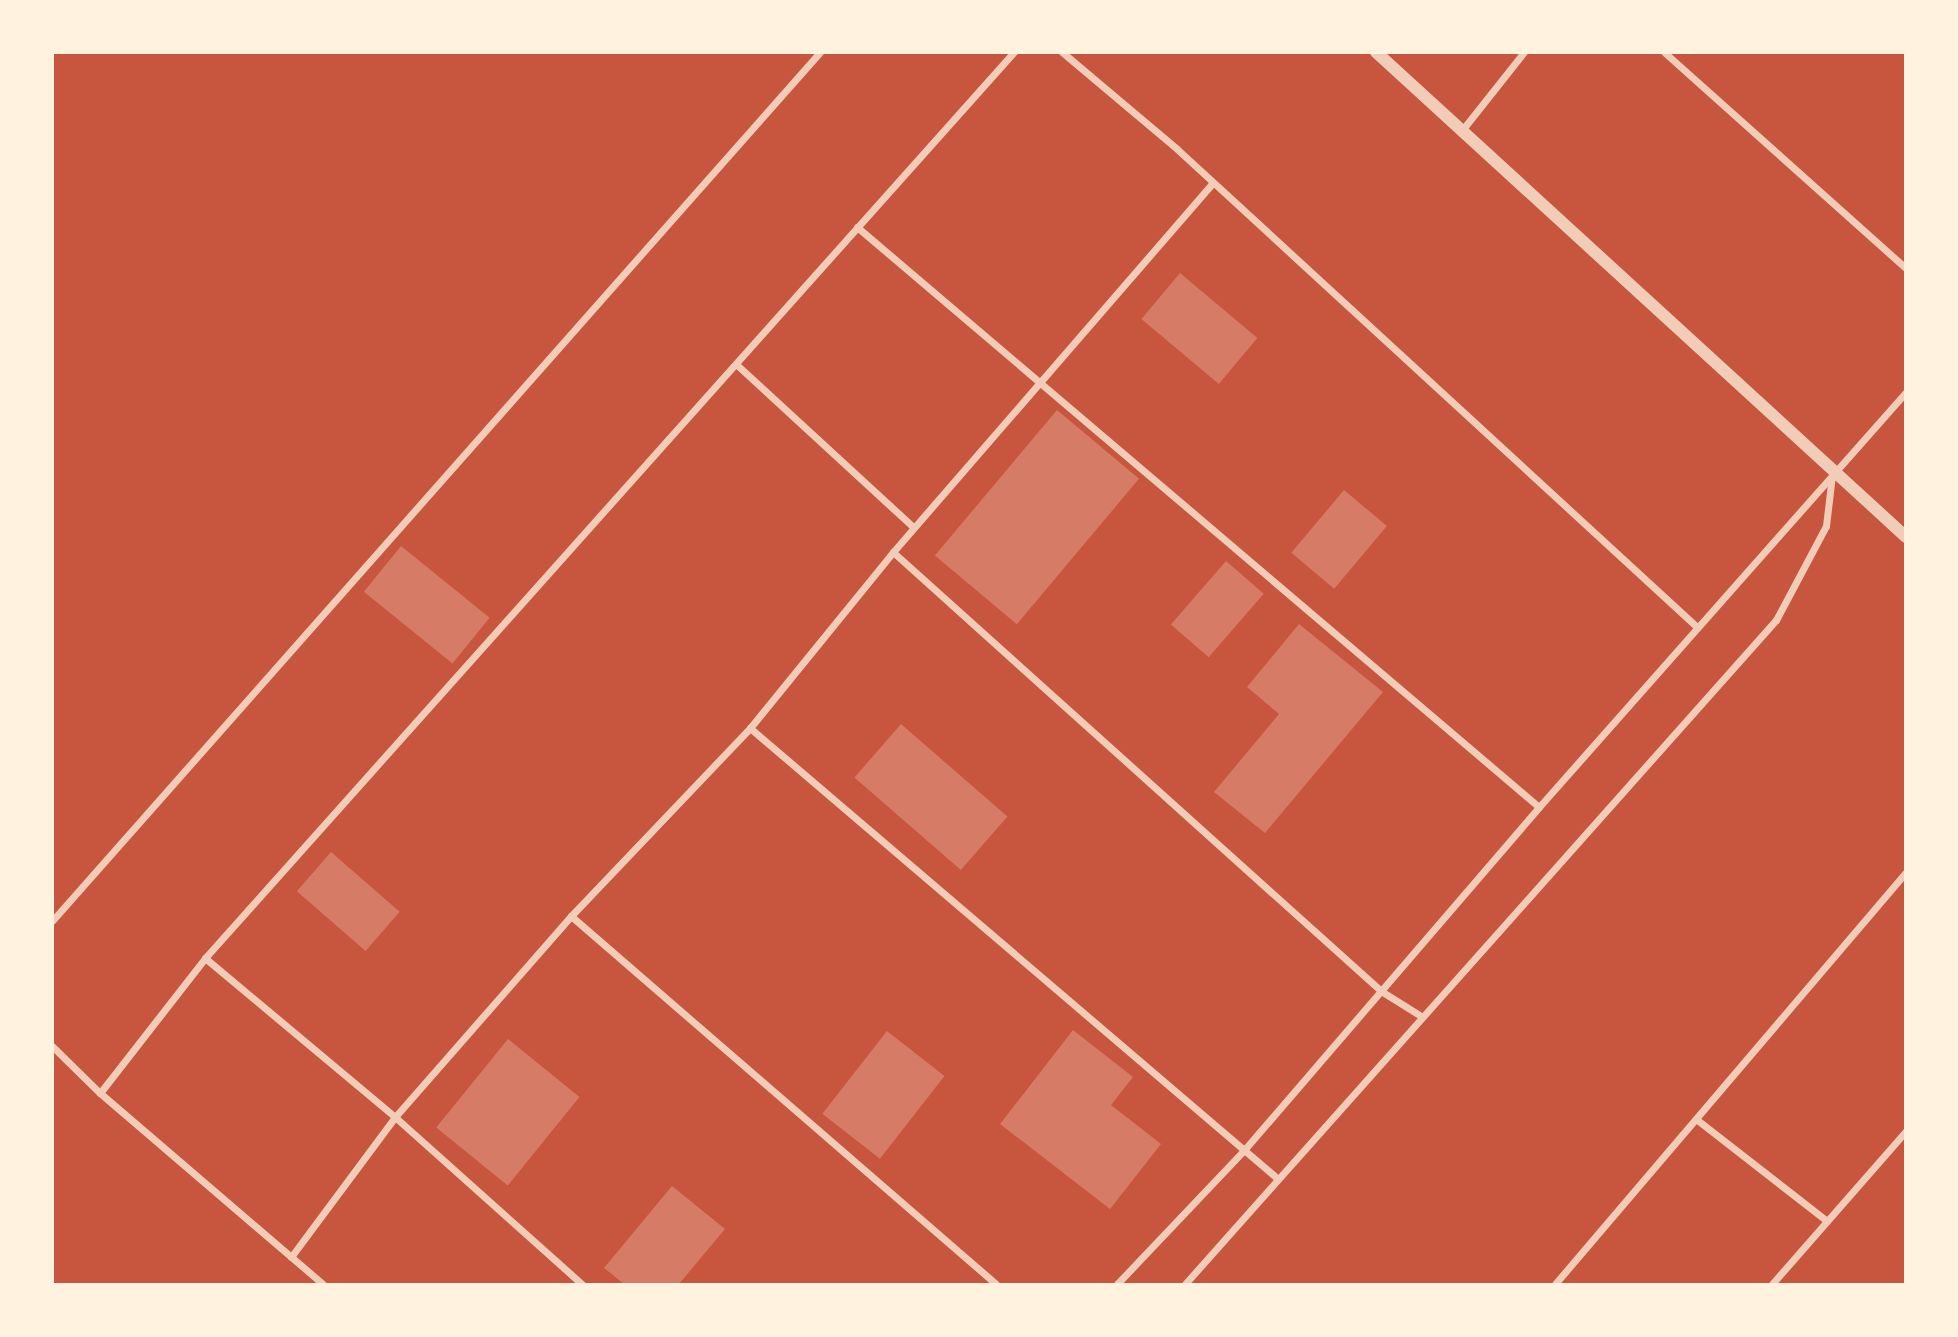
<!DOCTYPE html>
<html>
<head>
<meta charset="utf-8">
<style>
	body { margin:0 }
	#map { position:relative; width:1958px; height:1337px; overflow:hidden; background:#c8553d; font-family:"Source Sans 3",sans-serif }
	div>[style] { position:absolute }
	.building>* { inset:0; background:#d67c66; transform-origin:0 0 }
	.minor>* { height:7px; margin:-3.5px; padding:0 3.5px; transform-origin:3.5px; border-radius:3.5px; background:#f1ccb7 }
	.tertiary>* { height:12px; margin:-6px; padding:0 6px; transform-origin:6px; border-radius:6px; background:#f1ccb7 }
	span { translate:-50% -50%; white-space:nowrap; text-align:center; line-height:1.15; -webkit-text-stroke:5px #fff3e0; paint-order:stroke }
	.frame { position:absolute; inset:0; border:54px solid #fff3e0; pointer-events:none }
</style>
</head>
<body>
<div id="map">
	<div class="building">
		<i style="left:1180px;top:273px;width:101px;height:60px;rotate:40deg"></i>
		<i style="left:1057px;top:410px;width:107px;height:190px;rotate:40deg"></i>
		<i style="left:1344px;top:490px;width:56px;height:82px;rotate:40deg"></i>
		<i style="left:401px;top:546px;width:114px;height:59px;rotate:39deg"></i>
		<i style="left:1226px;top:561px;width:50px;height:84px;rotate:41deg"></i>
		<i style="clip-path:polygon(1299px 624px,1383px 692px,1265px 833px,1214px 792px,1279px 714px,1247px 687px)"></i>
		<i style="left:901px;top:724px;width:141px;height:71px;rotate:41deg"></i>
		<i style="left:331px;top:852px;width:91px;height:52px;rotate:41deg"></i>
		<i style="clip-path:polygon(1073px 1030px,1133px 1077px,1111px 1105px,1161px 1144px,1110px 1209px,1000px 1124px)"></i>
		<i style="left:887px;top:1031px;width:73px;height:105px;rotate:38deg"></i>
		<i style="left:508px;top:1039px;width:92px;height:114px;rotate:39deg"></i>
		<i style="clip-path:polygon(672px 1186px,725px 1229px,679px 1284px,624px 1284px,604px 1268px)"></i>
	</div>
	<div class="minor">
		<i style="left:1062px;top:52px;width:150px;rotate:40.1deg"></i>
		<i style="left:1177px;top:149px;width:705px;rotate:42.59deg"></i>
		<i style="left:1664px;top:52px;width:324px;rotate:41.8deg"></i>
		<i style="left:1463px;top:129px;width:98px;rotate:-51.6deg"></i>
		<i style="left:857px;top:227px;width:895px;rotate:40.38deg"></i>
		<i style="left:737px;top:365px;width:239px;rotate:42.6deg"></i>
		<i style="left:893px;top:552px;width:656px;rotate:41.97deg"></i>
		<i style="left:1381px;top:991px;width:47px;rotate:32deg"></i>
		<i style="left:750px;top:728px;width:694px;rotate:40.5deg"></i>
		<i style="left:571px;top:916px;width:562px;rotate:40.89deg"></i>
		<i style="left:52px;top:921px;width:1160px;rotate:-48.53deg"></i>
		<i style="left:205px;top:958px;width:248px;rotate:39.9deg"></i>
		<i style="left:395px;top:1117px;width:251px;rotate:41.8deg"></i>
		<i style="left:52px;top:1046px;width:67px;rotate:44.4deg"></i>
		<i style="left:100px;top:1093px;width:294px;rotate:40.6deg"></i>
		<i style="left:100px;top:1093px;width:171px;rotate:-52.1deg"></i>
		<i style="left:205px;top:958px;width:1215px;rotate:-48.24deg"></i>
		<i style="left:1696px;top:1119px;width:166px;rotate:37.9deg"></i>
		<i style="left:291px;top:1257px;width:174px;rotate:-53.4deg"></i>
		<i style="left:395px;top:1117px;width:267px;rotate:-48.8deg"></i>
		<i style="left:571px;top:916px;width:260px;rotate:-46.4deg"></i>
		<i style="left:750px;top:728px;width:227px;rotate:-50.9deg"></i>
		<i style="left:893px;top:552px;width:487px;rotate:-49.1deg"></i>
		<i style="left:1117px;top:1284px;width:186px;rotate:-46.5deg"></i>
		<i style="left:1245px;top:1149px;width:451px;rotate:-49.3deg"></i>
		<i style="left:1539px;top:807px;width:554px;rotate:-48.51deg"></i>
		<i style="left:1185px;top:1284px;width:889px;rotate:-48.33deg"></i>
		<i style="left:1776px;top:620px;width:106px;rotate:-62deg"></i>
		<i style="left:1826px;top:526px;width:51px;rotate:-83.3deg"></i>
		<i style="left:1555px;top:1284px;width:541px;rotate:-49.57deg"></i>
		<i style="left:1772px;top:1284px;width:203px;rotate:-48.8deg"></i>
	</div>
	<div class="tertiary">
		<i style="left:1376px;top:52px;width:718px;rotate:42.46deg"></i>
	</div>
	<div class="frame"></div>
</div>
</body>
</html>
